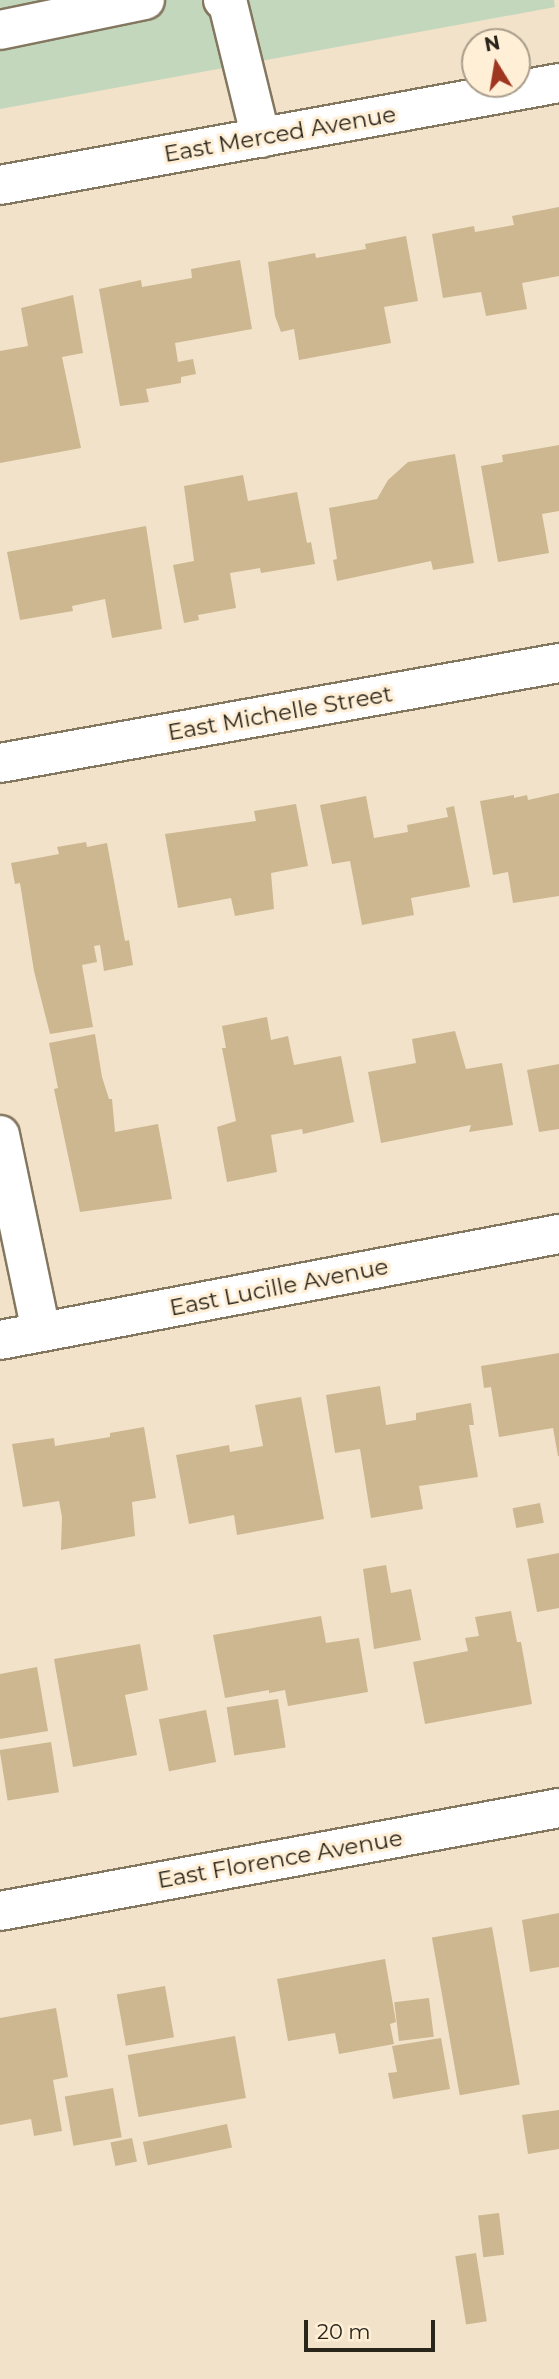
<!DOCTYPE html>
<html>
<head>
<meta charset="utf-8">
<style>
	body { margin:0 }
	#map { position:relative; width:559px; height:2379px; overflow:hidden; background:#f1e2c9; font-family:Montserrat,sans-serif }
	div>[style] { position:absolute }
	.green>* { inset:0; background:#c2d7bc }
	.building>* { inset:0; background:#cdb790; transform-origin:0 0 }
	.roads { filter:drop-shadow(2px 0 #847760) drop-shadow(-2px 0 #847760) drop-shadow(0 2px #847760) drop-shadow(0 -2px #847760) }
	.minor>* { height:38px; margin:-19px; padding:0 19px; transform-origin:19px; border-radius:19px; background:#fff }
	span { translate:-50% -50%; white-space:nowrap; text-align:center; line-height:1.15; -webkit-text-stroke:6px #ffefd6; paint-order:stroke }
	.street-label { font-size:23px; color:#2a251b }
	.north { position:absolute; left:461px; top:28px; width:70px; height:70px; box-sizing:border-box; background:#ffefd6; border:2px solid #aa9e8b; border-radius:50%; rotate:349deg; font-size:19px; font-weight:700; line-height:28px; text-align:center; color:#2a251b }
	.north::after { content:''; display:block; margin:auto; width:24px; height:32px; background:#9f361f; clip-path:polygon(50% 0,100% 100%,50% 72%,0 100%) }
	.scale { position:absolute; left:304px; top:2320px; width:131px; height:32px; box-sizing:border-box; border:4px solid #2a251b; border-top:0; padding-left:9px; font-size:21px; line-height:24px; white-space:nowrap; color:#2a251b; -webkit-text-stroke:5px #ffefd6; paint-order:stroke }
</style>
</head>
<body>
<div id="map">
	<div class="green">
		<i style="clip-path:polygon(0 0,554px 0,555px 7px,0 109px)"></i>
	</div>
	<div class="building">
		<i style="clip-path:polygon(559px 207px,559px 276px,522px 283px,527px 309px,486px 316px,481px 292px,443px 298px,432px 234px,474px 226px,475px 232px,514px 225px,512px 216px)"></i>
		<i style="clip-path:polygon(406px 236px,418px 301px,384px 307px,391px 343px,299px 360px,294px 329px,281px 332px,275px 316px,268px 262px,315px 253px,316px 258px,366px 249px,365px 244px)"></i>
		<i style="clip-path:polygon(240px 260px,252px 329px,175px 343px,178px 362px,193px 359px,196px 374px,181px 377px,181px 383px,146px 389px,149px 402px,120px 406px,99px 289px,141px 280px,142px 287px,192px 278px,191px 269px)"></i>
		<i style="clip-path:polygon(73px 295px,83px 353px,62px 357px,81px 448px,0 463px,0 351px,28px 346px,21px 308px)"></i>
		<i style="clip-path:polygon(559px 445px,559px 511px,542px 514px,549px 553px,498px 562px,481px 466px,503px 462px,502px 455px)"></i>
		<i style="clip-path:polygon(455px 454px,474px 563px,433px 570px,431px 561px,337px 581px,333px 560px,337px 559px,329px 508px,377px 499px,388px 480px,408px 462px)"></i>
		<i style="clip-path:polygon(243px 475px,248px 501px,297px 492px,307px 543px,311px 542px,315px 564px,261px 573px,260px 568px,230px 573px,236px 608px,198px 615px,199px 620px,184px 623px,173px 565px,194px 561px,184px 486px)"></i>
		<i style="clip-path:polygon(146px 526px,162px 629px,112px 638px,105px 599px,72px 606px,73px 611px,20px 620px,7px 552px)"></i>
		<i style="clip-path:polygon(559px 793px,559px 896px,513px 903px,508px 872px,493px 875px,480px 801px,514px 795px,514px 798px,527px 795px,528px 800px)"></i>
		<i style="clip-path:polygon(366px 796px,374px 838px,408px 832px,407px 825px,448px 817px,446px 808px,454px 806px,470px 887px,411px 898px,414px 915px,362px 925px,350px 861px,332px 864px,320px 805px)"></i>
		<i style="clip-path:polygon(296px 804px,308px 866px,271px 873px,274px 909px,235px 916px,231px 898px,178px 908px,165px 834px,256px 821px,254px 811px)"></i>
		<i style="clip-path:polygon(86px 842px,87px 847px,107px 843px,125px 941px,129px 940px,133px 965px,104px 971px,100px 945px,94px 946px,97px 962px,82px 965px,93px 1027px,50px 1034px,34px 971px,20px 883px,15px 884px,11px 863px,59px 854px,57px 847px)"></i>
		<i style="clip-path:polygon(267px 1017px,271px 1040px,288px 1036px,294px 1065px,341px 1056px,354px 1122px,303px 1134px,302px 1129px,271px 1135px,277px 1172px,227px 1182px,217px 1127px,236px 1121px,222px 1048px,226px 1048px,222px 1026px)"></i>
		<i style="clip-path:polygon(455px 1031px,466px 1069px,502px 1063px,513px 1125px,469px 1132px,471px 1125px,381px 1143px,368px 1072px,416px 1063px,412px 1039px)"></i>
		<i style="clip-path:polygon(95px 1034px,102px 1077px,109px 1099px,112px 1099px,115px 1132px,158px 1124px,172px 1199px,80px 1212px,54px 1089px,58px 1088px,49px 1043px)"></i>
		<i style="clip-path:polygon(559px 1064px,559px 1129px,539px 1132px,527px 1070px)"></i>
		<i style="clip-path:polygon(559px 1353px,559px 1456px,558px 1456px,553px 1428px,499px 1437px,491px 1387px,484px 1388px,481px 1366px)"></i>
		<i style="clip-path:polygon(380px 1386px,386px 1425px,416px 1420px,416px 1413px,471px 1403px,474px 1425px,469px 1425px,478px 1477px,419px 1486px,423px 1509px,371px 1518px,360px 1449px,335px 1453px,326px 1395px)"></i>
		<i style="clip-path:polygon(301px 1397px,324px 1519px,237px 1535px,234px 1515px,189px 1524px,176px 1455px,229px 1445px,230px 1452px,263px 1446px,255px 1405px)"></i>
		<i style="clip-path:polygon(144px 1427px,156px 1498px,132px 1502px,135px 1536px,61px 1550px,62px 1517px,59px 1501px,23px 1507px,12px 1444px,54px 1438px,55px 1446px,110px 1437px,110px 1433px)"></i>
		<i style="left:540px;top:1503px;width:20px;height:28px;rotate:79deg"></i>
		<i style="clip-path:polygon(559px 1553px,559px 1608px,537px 1612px,527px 1559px)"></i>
		<i style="clip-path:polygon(386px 1565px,391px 1593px,411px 1589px,421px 1640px,374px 1649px,363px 1569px)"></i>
		<i style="clip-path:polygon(511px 1611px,517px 1642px,521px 1642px,532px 1704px,425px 1724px,413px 1662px,468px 1651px,465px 1638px,479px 1636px,475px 1617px)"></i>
		<i style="clip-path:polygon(321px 1616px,326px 1643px,359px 1638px,368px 1692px,288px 1706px,285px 1690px,269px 1693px,269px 1690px,225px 1698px,213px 1635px)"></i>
		<i style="clip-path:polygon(140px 1644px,148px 1690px,125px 1695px,137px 1755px,73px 1767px,54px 1659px)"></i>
		<i style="clip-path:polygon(37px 1667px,48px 1731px,0 1739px,0 1674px)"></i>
		<i style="left:278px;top:1699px;width:49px;height:52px;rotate:81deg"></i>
		<i style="left:206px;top:1710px;width:53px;height:48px;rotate:79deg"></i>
		<i style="left:51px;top:1742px;width:51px;height:52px;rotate:81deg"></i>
		<i style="clip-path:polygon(559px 1913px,559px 1967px,530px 1972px,522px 1920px)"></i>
		<i style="left:492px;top:1927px;width:160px;height:61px;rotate:80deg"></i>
		<i style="clip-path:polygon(385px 1959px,396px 2022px,390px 2024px,394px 2044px,339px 2054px,335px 2033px,288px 2041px,277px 1979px)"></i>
		<i style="left:165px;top:1986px;width:52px;height:49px;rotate:80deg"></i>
		<i style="left:429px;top:1998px;width:39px;height:35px;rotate:83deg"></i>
		<i style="clip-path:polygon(56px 2008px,68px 2077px,53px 2080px,62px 2131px,34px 2136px,31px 2119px,0 2125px,0 2018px)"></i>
		<i style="left:235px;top:2036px;width:63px;height:109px;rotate:80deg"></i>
		<i style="clip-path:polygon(441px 2038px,450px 2089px,393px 2099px,388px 2073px,397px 2072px,392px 2046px)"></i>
		<i style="left:113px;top:2088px;width:50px;height:49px;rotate:80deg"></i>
		<i style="clip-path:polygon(559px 2110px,559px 2149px,528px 2154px,522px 2115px)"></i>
		<i style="left:227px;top:2124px;width:24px;height:86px;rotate:78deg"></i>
		<i style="left:132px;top:2138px;width:24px;height:22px;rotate:78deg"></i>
		<i style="left:499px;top:2213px;width:42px;height:21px;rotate:83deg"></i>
		<i style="left:476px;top:2253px;width:69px;height:21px;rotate:81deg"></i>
	</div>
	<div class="roads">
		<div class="minor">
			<i style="left:223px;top:0;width:6px;rotate:39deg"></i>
			<i style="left:228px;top:4px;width:138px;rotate:76.2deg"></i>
			<i style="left:0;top:30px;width:148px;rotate:-11.7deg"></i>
			<i style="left:0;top:185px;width:568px;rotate:-10.34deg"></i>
			<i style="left:0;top:763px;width:568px;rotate:-10.14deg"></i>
			<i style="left:0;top:1135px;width:201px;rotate:78.2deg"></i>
			<i style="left:0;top:1340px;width:569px;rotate:-10.74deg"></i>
			<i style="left:0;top:1911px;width:568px;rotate:-10.44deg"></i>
		</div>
	</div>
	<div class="street-label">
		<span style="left:280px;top:134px;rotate:-10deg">East Merced Avenue</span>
		<span style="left:280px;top:713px;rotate:-10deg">East Michelle Street</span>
		<span style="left:279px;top:1287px;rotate:-11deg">East Lucille Avenue</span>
		<span style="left:280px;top:1859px;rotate:-10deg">East Florence Avenue</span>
	</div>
	<div class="north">N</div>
	<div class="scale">20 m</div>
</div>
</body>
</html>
